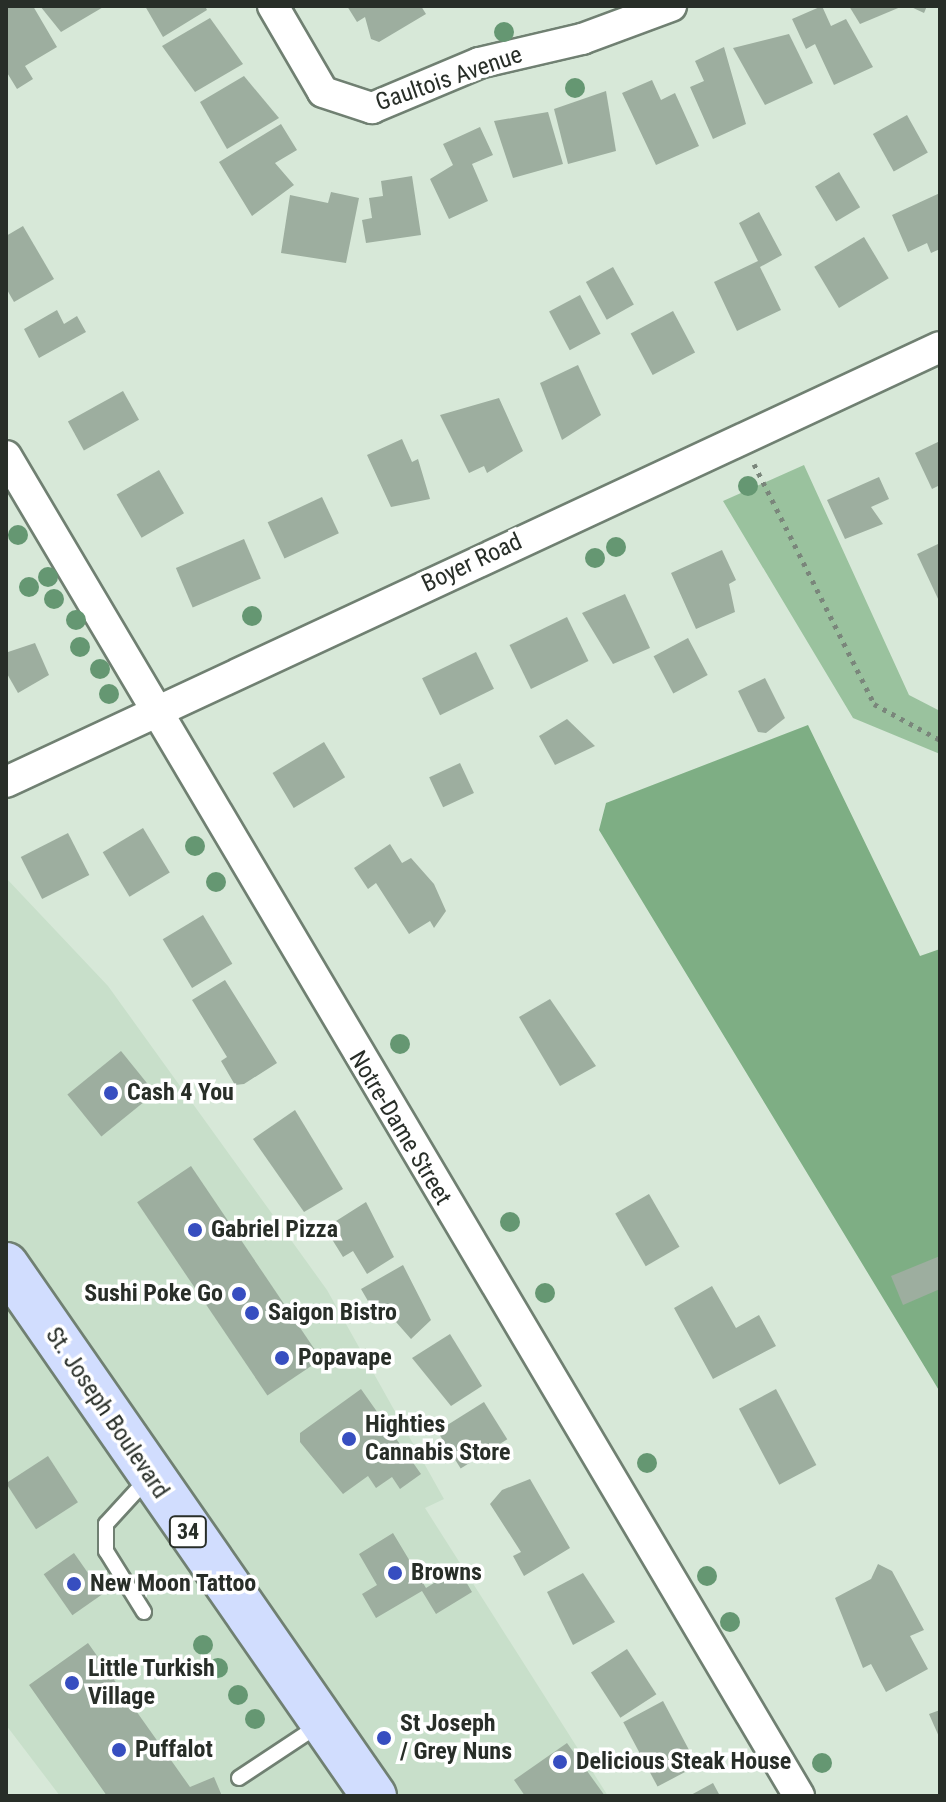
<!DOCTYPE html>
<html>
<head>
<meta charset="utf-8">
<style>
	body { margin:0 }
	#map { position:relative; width:946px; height:1802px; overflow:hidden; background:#d7e8d8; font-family:"Roboto Condensed",sans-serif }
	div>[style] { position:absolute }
	.built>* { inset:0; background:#c8dfca }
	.green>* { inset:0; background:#9ac29e }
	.forest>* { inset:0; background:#7eae84 }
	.building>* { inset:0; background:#9dae9f; transform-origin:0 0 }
	.path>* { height:5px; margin-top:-2.5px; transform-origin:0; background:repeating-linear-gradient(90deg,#7a867b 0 4px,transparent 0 10px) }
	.roads { filter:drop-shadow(2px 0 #708072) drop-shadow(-2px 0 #708072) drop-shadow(0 2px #708072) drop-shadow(0 -2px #708072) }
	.lane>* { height:14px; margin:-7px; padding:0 7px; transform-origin:7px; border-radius:7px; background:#fff }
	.street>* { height:30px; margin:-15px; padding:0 15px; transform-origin:15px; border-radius:15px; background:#fff }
	.primary>* { height:44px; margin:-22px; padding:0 22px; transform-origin:22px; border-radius:22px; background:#d1ddfe }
	.trees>* { width:20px; height:20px; margin:-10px; border-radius:50%; background:#659772 }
	.dots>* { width:22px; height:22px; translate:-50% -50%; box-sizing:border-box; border:4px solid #fff; border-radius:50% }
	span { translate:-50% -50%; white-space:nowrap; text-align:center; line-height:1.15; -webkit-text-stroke:7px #fff; paint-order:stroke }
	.shield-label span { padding:2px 6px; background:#fff; border:2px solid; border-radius:6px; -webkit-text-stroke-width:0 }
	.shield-label { font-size:22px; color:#282e28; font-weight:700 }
	.street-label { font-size:24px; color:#282e28 }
	.poi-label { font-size:24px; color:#282e28; font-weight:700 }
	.left { translate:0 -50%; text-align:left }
	.right { translate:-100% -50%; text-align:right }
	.frame { position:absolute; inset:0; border:8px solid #282e28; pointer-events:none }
</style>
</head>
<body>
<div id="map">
	<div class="built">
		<i style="clip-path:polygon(6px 878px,108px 986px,327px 1290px,444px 1499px,425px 1508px,608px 1796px,60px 1796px,6px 1725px)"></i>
	</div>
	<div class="green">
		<i style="clip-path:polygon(804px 465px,909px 695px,940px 711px,940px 754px,853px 718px,723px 501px)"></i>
	</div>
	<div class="forest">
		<i style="clip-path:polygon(808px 725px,920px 956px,940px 949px,940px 1392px,599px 830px,606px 803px)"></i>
	</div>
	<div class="building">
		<i style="clip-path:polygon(6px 6px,33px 6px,57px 47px,25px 66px,33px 79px,17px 89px,6px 71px)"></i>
		<i style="clip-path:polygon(40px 6px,105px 6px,61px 32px)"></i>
		<i style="clip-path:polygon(145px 6px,205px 6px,207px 10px,163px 37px)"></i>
		<i style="clip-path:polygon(347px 6px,421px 6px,426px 14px,379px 42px,371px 39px,365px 17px,357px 22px)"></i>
		<i style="clip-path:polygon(822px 6px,831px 26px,846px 19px,873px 67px,834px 85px,815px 44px,806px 49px,792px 19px)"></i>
		<i style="clip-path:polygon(849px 6px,903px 6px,860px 24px)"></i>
		<i style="clip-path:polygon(909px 6px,927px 6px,924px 13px)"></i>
		<i style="clip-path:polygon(210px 18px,243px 64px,195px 92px,162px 46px)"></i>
		<i style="clip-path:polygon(789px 34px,813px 83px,765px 105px,733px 48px)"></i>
		<i style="clip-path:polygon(724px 47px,746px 124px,713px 139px,690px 87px,704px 81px,695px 61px)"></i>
		<i style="clip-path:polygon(244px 76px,279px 118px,227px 149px,200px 102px)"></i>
		<i style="clip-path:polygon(652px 80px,661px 100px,675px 93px,699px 146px,656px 165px,622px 93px)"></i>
		<i style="clip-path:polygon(606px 91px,616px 151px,568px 164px,554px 109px)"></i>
		<i style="clip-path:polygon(548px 112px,563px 164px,513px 178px,494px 121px)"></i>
		<i style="left:907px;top:115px;width:43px;height:39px;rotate:61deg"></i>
		<i style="clip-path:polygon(281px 124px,297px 150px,275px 163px,294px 185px,252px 216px,219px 162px)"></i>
		<i style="clip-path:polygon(480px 127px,493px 155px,472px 164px,488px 201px,449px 219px,430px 179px,453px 165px,443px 144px)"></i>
		<i style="left:839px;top:172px;width:41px;height:28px;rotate:59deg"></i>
		<i style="clip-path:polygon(412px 176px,421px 235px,366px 243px,362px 220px,372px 218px,369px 198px,383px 196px,381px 181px)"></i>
		<i style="clip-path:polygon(331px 192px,359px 198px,346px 263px,281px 253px,290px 195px,328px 203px)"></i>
		<i style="clip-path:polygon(940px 193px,940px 249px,931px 253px,927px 243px,908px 252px,892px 215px)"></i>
		<i style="clip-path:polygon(759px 212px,782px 255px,760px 267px,781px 310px,737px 331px,714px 282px,758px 261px,739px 223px)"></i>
		<i style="clip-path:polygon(23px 226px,54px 279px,14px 302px,6px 288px,6px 236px)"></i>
		<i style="left:864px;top:237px;width:48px;height:58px;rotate:59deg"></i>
		<i style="left:613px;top:267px;width:43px;height:31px;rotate:61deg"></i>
		<i style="left:580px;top:295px;width:44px;height:35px;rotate:62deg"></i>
		<i style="clip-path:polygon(57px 310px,64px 324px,77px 316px,86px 332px,39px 358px,24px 329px)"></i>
		<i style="left:673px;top:311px;width:47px;height:48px;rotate:62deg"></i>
		<i style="clip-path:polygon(578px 365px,601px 415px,562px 440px,540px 383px)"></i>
		<i style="left:123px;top:391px;width:33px;height:63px;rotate:61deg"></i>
		<i style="clip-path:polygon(499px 398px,523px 451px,487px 473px,484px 466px,469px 473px,440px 415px)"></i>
		<i style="clip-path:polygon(402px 439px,412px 462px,418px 459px,430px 499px,391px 507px,367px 455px)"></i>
		<i style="clip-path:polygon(940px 441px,940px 485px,932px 489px,915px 453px)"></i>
		<i style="left:159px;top:470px;width:50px;height:49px;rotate:60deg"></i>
		<i style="clip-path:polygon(879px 477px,889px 499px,871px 507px,883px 524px,845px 539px,827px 500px)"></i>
		<i style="left:322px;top:497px;width:40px;height:60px;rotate:65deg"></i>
		<i style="left:244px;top:539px;width:43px;height:74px;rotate:67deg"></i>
		<i style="clip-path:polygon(938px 544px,940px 549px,940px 603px,917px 554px)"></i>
		<i style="clip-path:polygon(722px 550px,736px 580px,729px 584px,735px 612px,696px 629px,671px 573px)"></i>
		<i style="clip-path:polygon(625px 594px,650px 648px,613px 664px,582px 613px)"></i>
		<i style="left:567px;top:617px;width:49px;height:64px;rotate:64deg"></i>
		<i style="left:688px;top:638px;width:42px;height:39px;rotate:62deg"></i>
		<i style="clip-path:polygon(35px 643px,49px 675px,18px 693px,6px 672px,8px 652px)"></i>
		<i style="left:476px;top:652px;width:41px;height:60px;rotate:64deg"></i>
		<i style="clip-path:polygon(765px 678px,785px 718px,766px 733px,758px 732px,738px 691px)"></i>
		<i style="clip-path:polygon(567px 719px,595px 746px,555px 765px,539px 736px)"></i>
		<i style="left:324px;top:742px;width:41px;height:60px;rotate:59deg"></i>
		<i style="left:460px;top:763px;width:33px;height:34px;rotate:65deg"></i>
		<i style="left:143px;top:828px;width:52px;height:47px;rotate:59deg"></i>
		<i style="left:68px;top:833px;width:47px;height:53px;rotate:63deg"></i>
		<i style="clip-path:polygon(390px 844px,402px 863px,411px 858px,434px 884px,446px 911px,434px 928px,430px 921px,409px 934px,376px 883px,368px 889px,354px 868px)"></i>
		<i style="left:203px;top:915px;width:57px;height:47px;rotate:59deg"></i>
		<i style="clip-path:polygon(225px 980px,277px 1063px,244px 1084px,235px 1085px,221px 1061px,227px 1057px,192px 1000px)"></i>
		<i style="clip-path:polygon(550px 999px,596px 1066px,560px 1086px,519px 1017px)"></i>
		<i style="left:121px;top:1051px;width:54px;height:69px;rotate:51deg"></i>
		<i style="clip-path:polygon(295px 1110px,343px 1189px,304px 1212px,253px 1139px)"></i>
		<i style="left:191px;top:1166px;width:233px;height:65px;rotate:56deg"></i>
		<i style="left:649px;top:1194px;width:61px;height:39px;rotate:60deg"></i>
		<i style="clip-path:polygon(366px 1202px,394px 1257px,367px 1274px,353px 1251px,343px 1257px,325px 1228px)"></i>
		<i style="clip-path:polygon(940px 1256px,940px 1289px,903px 1305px,891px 1276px)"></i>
		<i style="clip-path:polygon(403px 1265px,431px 1320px,411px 1339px,389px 1314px,379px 1320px,361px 1289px)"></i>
		<i style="clip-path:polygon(712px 1286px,736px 1328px,759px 1315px,776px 1346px,713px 1379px,674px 1308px)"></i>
		<i style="clip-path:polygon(450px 1334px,482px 1386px,451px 1406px,412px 1358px)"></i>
		<i style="clip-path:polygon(361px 1389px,421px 1474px,400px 1489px,392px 1477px,376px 1488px,368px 1476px,343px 1494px,300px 1442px,300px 1433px)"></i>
		<i style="left:776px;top:1389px;width:86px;height:42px;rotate:62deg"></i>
		<i style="left:484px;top:1402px;width:44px;height:55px;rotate:58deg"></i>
		<i style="left:48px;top:1456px;width:55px;height:50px;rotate:57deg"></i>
		<i style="clip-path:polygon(530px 1479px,570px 1548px,524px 1576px,513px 1556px,521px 1552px,490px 1504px,502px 1490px)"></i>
		<i style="clip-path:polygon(393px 1533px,426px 1588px,458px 1568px,472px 1592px,436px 1614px,422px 1591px,376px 1618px,362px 1594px,377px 1585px,359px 1554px)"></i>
		<i style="left:74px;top:1553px;width:50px;height:37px;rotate:55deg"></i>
		<i style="clip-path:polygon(878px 1564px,892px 1571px,924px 1630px,910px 1636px,928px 1669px,886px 1692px,871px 1664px,863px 1668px,835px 1598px,871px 1579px)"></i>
		<i style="clip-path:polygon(583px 1573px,615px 1622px,573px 1645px,547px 1592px)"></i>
		<i style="clip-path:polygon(88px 1643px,190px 1787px,214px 1777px,222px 1796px,107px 1796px,29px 1685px)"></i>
		<i style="left:627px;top:1649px;width:54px;height:43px;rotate:57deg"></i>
		<i style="left:663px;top:1701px;width:73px;height:45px;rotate:62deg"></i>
		<i style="clip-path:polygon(940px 1710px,940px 1739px,929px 1714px)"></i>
		<i style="clip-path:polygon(567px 1743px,605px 1796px,525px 1796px,514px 1780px)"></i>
		<i style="clip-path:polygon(713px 1783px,720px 1796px,689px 1796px)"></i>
	</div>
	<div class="path">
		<i style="left:754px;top:464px;width:268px;rotate:63.4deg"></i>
		<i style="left:874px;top:704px;width:75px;rotate:28.6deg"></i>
	</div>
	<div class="roads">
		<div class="lane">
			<i style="left:144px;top:1612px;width:72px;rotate:-121.9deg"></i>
			<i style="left:106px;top:1551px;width:27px;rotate:-90deg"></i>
			<i style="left:106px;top:1524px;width:64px;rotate:-47.5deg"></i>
			<i style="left:239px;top:1778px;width:96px;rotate:-33.5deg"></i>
		</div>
		<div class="street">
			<i style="left:273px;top:6px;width:99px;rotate:59.8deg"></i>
			<i style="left:323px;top:92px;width:52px;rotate:18.1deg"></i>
			<i style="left:372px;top:108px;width:116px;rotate:-22.8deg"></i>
			<i style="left:479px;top:63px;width:106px;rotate:-13.1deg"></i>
			<i style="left:582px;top:39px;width:95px;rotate:-20.3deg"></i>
			<i style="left:6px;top:456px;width:1557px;rotate:59.38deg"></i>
			<i style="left:6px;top:782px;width:1030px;rotate:-24.97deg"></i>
		</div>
		<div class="primary">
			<i style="left:6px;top:1265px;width:646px;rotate:55.28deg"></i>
		</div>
	</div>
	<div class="trees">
		<i style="left:504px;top:32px"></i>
		<i style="left:575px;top:88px"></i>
		<i style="left:748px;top:486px"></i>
		<i style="left:18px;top:535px"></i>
		<i style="left:616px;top:547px"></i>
		<i style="left:595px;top:558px"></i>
		<i style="left:48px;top:577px"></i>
		<i style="left:29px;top:587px"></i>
		<i style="left:54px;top:599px"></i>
		<i style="left:252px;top:616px"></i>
		<i style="left:76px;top:620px"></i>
		<i style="left:80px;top:647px"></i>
		<i style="left:100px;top:669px"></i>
		<i style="left:109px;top:694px"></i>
		<i style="left:195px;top:846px"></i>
		<i style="left:216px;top:882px"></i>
		<i style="left:400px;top:1044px"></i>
		<i style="left:510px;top:1222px"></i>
		<i style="left:545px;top:1293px"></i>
		<i style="left:647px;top:1463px"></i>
		<i style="left:707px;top:1576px"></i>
		<i style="left:730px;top:1622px"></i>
		<i style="left:203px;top:1645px"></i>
		<i style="left:218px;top:1668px"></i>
		<i style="left:238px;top:1695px"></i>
		<i style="left:255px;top:1719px"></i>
		<i style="left:822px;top:1763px"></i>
	</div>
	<div class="dots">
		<i style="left:111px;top:1093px;background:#374ec0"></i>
		<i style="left:195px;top:1230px;background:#374ec0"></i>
		<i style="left:239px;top:1294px;background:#374ec0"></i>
		<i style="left:252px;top:1313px;background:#374ec0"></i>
		<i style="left:282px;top:1358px;background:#374ec0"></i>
		<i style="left:349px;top:1439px;background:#374ec0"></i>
		<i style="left:395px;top:1573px;background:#374ec0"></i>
		<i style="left:74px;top:1584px;background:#374ec0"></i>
		<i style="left:72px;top:1683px;background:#374ec0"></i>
		<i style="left:384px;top:1738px;background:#374ec0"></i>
		<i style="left:119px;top:1750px;background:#374ec0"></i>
		<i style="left:560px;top:1762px;background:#374ec0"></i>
	</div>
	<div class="shield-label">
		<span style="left:188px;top:1532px">34</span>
	</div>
	<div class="street-label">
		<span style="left:449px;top:79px;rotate:-19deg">Gaultois Avenue</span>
		<span style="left:472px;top:563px;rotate:-25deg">Boyer Road</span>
		<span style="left:400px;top:1128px;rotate:59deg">Notre-Dame Street</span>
		<span style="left:107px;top:1413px;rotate:56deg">St. Joseph Boulevard</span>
	</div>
	<div class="poi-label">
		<span class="left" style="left:127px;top:1093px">Cash 4 You</span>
		<span class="left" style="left:211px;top:1230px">Gabriel Pizza</span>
		<span class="right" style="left:223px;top:1294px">Sushi Poke Go</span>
		<span class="left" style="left:268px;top:1313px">Saigon Bistro</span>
		<span class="left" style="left:298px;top:1358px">Popavape</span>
		<span class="left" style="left:365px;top:1439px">Highties<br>Cannabis Store</span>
		<span class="left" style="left:411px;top:1573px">Browns</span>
		<span class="left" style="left:90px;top:1584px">New Moon Tattoo</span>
		<span class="left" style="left:88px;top:1683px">Little Turkish<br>Village</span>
		<span class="left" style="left:400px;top:1738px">St Joseph<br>/ Grey Nuns</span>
		<span class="left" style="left:135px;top:1750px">Puffalot</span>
		<span class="left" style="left:576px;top:1762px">Delicious Steak House</span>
	</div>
	<div class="frame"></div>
</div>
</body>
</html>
